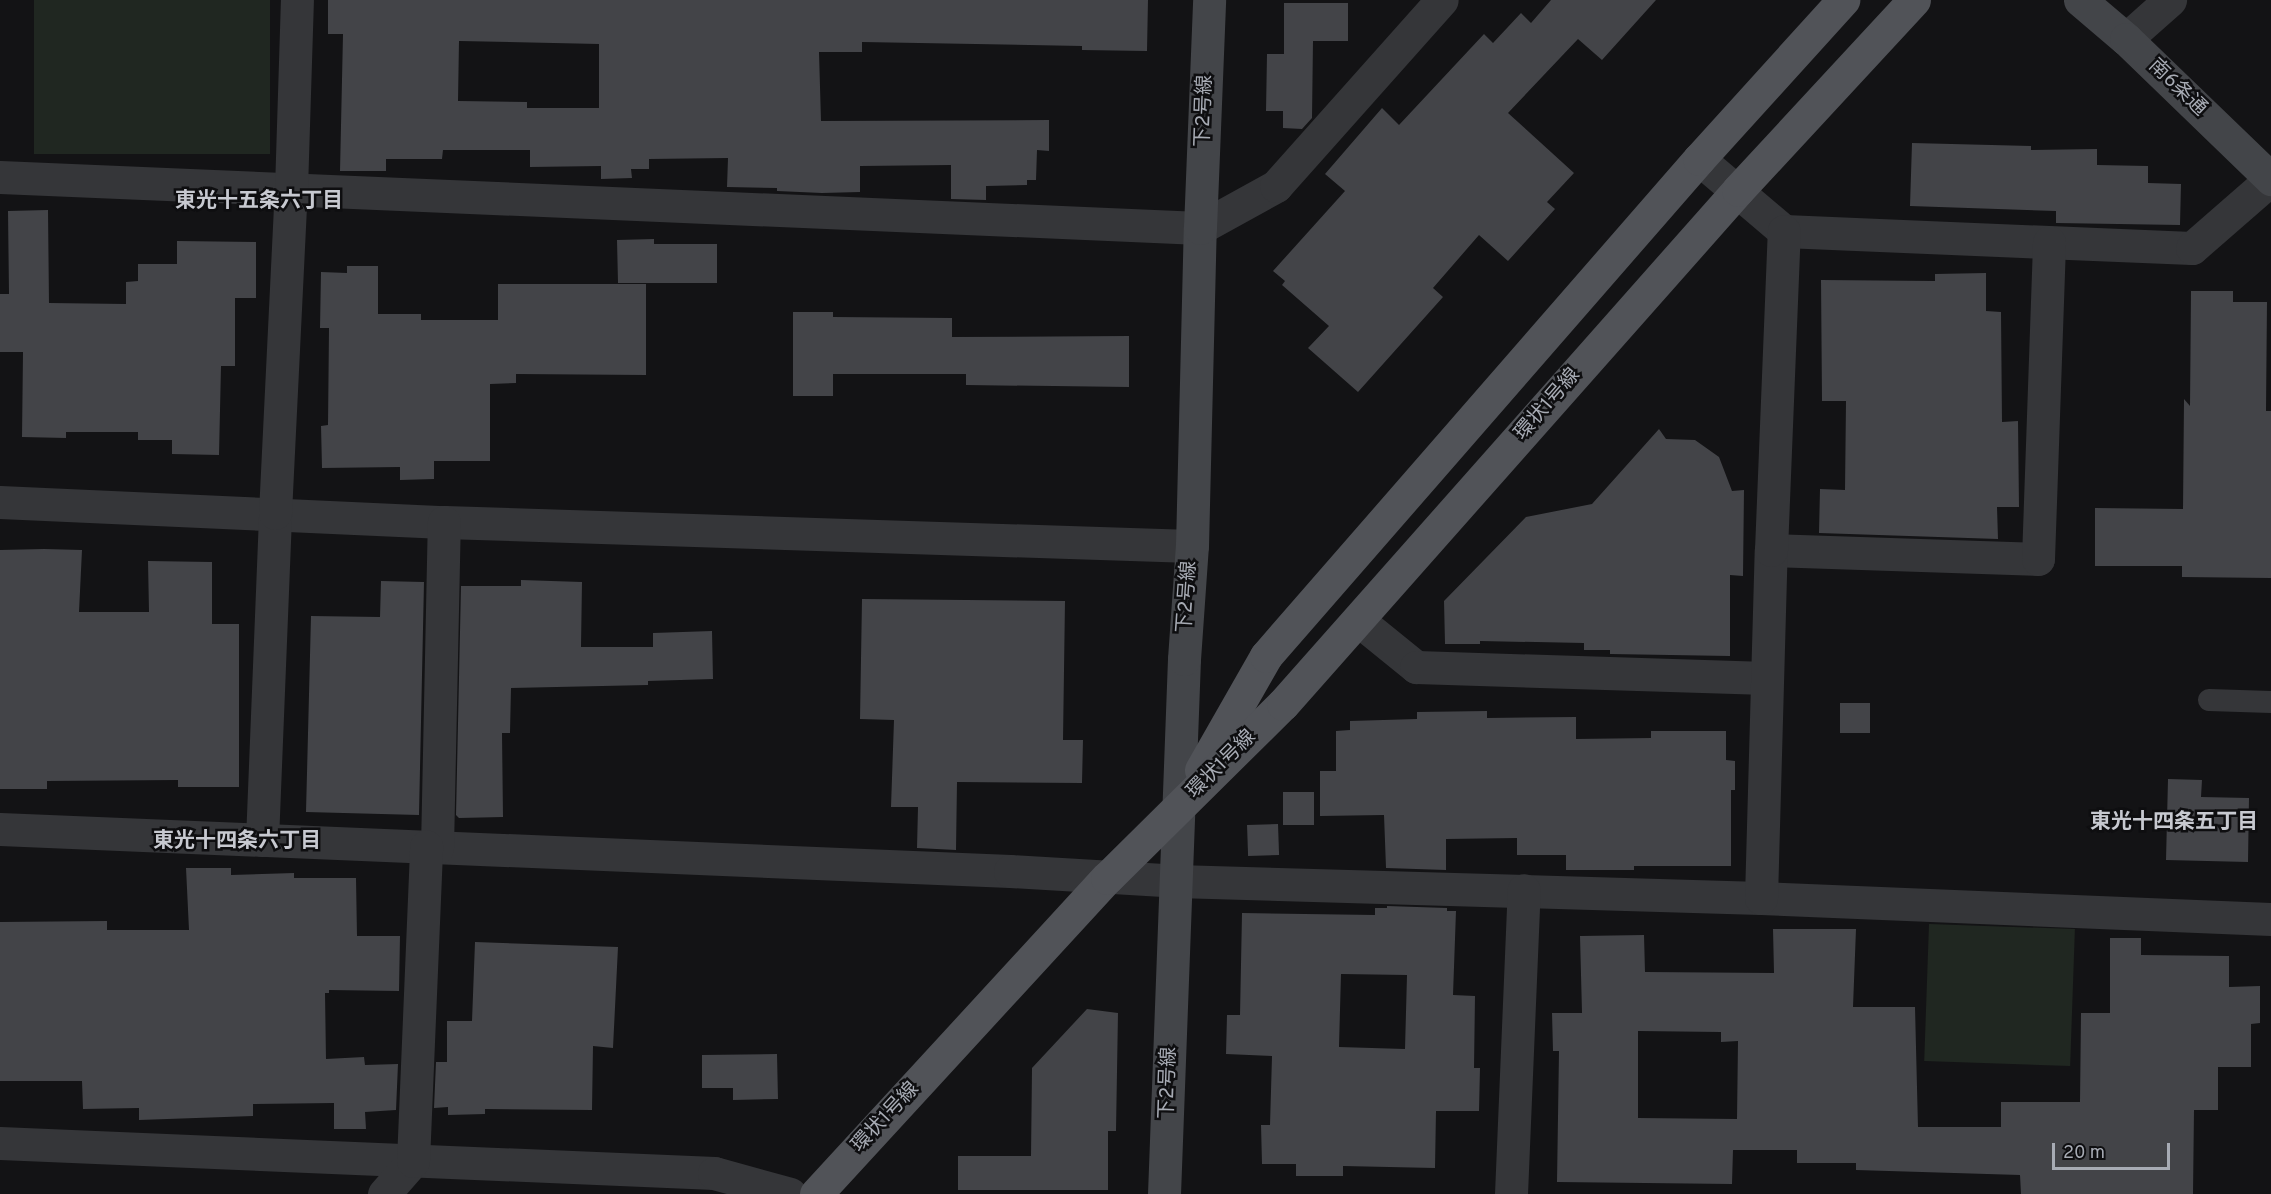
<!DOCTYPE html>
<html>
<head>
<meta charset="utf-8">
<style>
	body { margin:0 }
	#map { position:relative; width:2271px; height:1194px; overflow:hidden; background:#131315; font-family:Overpass,"Noto Sans JP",sans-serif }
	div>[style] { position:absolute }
	.green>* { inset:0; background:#202721; transform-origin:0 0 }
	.building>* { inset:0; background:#434448; transform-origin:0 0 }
	.lane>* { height:22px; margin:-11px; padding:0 11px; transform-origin:11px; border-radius:11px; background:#353639 }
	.street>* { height:33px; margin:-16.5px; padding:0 16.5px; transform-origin:16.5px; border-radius:16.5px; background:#353639 }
	.secondary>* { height:33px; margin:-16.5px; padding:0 16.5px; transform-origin:16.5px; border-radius:16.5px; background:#434549 }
	.primary>* { height:33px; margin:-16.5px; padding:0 16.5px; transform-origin:16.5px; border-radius:16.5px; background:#515358 }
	span { translate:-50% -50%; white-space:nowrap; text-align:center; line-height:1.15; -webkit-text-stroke:5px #0e0e10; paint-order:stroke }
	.street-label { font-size:20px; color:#a7abb4 }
	.neighbourhood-label { font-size:21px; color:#c7c9d0; font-weight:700 }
	.scale { position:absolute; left:2052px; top:1143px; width:118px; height:27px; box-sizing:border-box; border:3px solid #a7abb4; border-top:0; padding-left:8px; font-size:18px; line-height:21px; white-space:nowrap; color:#a7abb4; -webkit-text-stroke:4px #0e0e10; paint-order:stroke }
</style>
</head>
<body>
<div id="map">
	<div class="green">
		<i style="left:34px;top:0;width:236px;height:154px"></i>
		<i style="left:1929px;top:924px;width:146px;height:137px;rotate:2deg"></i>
	</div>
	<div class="building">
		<i style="clip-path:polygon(evenodd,328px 0,1148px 0,1147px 51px,1082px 50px,1082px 46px,862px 42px,862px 52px,819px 52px,821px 121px,1049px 120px,1049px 151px,1037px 150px,1036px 180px,1027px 180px,1027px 185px,986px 186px,986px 200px,951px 199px,951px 165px,860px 166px,860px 192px,822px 193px,777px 191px,777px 188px,727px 187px,728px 158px,649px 159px,649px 169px,631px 169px,632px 178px,601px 179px,601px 166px,530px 167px,530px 150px,443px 150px,442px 159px,386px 159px,386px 171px,340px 171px,343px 34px,328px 34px,328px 0,459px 41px,599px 44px,599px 108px,527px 108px,527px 102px,458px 101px,459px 41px)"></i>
		<i style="clip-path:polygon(1551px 0,1656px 0,1602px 60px,1578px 39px,1508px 113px,1574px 173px,1547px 202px,1555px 209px,1508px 261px,1479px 235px,1433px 288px,1443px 297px,1358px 392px,1308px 348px,1329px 326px,1282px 285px,1285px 281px,1273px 271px,1345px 191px,1325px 174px,1382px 108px,1399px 125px,1484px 34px,1493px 43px,1521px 13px,1531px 23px)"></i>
		<i style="clip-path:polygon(1284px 3px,1348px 3px,1348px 41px,1313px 41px,1312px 118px,1302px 129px,1283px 128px,1283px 111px,1266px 111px,1267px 54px,1284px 54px)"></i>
		<i style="clip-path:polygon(1912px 143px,2031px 146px,2031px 150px,2097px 149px,2097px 165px,2148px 166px,2148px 183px,2181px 184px,2180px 225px,2056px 223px,2056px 211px,1910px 206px)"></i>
		<i style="clip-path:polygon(48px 210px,49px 303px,126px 304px,126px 282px,138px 281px,138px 264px,177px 264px,177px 241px,256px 242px,256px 298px,235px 298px,235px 366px,221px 366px,219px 455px,172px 454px,172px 440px,138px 440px,138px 432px,66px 432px,66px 438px,22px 437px,23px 352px,0 352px,0 294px,9px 294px,8px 211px)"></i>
		<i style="clip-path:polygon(654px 239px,654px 244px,717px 244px,717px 283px,618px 283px,617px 240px)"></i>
		<i style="clip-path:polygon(347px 266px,378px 266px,378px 314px,421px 314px,421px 320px,498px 320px,498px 284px,646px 284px,646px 375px,516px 374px,516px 383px,490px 384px,490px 461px,434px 461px,434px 479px,400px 480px,400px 467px,322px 468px,321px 426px,328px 425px,329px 328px,320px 328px,321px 272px,347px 273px)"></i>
		<i style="clip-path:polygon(1986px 273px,1986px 311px,2001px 312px,2002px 422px,2018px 421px,2019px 507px,1997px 507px,1998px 539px,1819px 533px,1820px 489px,1845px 490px,1846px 401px,1822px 401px,1821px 280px,1935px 281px,1935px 274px)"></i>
		<i style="clip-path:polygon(2191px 291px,2233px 291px,2233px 302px,2267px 302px,2266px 411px,2271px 411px,2271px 578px,2182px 577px,2182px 566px,2095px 566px,2095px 508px,2183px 509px,2184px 399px,2190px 406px)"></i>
		<i style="clip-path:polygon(793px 312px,833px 312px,833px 317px,952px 318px,952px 337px,1129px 336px,1129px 387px,966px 385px,966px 374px,833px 374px,833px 396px,793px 396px)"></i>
		<i style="clip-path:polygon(1659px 429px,1666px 439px,1695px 440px,1719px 457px,1732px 491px,1744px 490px,1743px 576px,1730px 575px,1730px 656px,1610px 654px,1610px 650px,1584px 650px,1584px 643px,1480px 641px,1480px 644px,1445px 644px,1444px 601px,1526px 517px,1592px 504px)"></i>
		<i style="clip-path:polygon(44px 549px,82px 550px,79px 612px,149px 612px,148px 561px,212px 562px,212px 624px,239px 624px,239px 787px,178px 787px,178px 780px,47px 781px,47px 789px,0 789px,0 550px)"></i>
		<i style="clip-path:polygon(521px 580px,582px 582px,581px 647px,653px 647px,653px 633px,712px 631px,713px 679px,648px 681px,648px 685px,511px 688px,510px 733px,502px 733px,503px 817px,459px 818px,456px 815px,461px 586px,521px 586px)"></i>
		<i style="clip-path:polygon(381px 581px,424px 582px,419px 815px,306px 812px,311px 616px,380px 617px)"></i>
		<i style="clip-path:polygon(862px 599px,1065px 601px,1063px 740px,1083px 740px,1082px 783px,957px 782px,956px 850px,917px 848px,918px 807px,891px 807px,894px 720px,860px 719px)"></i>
		<i style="left:1840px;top:703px;width:30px;height:30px"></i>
		<i style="clip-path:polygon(1487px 711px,1487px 718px,1576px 717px,1576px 739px,1651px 738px,1651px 731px,1726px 731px,1726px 760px,1735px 761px,1735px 790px,1731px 790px,1731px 866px,1634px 866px,1634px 870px,1566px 870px,1566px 855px,1517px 855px,1517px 838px,1446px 839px,1446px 870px,1386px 868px,1384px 815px,1320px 816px,1320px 771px,1336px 771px,1336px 731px,1350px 730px,1350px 721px,1417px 719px,1417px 712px)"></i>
		<i style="clip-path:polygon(2168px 779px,2202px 780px,2201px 797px,2249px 798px,2248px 862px,2166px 860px)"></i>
		<i style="left:1314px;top:792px;width:33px;height:31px;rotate:90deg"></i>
		<i style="left:1278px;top:824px;width:31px;height:31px;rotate:88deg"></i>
		<i style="clip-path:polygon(186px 868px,231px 868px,231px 875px,294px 873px,294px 878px,356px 878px,357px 936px,400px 936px,399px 991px,329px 990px,329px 993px,325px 993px,326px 1059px,364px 1057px,365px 1065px,398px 1064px,396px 1110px,365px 1112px,366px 1129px,334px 1129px,334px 1103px,253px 1104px,253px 1116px,139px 1120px,139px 1108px,83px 1109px,82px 1081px,0 1081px,0 922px,107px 921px,107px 930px,189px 930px)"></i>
		<i style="clip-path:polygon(evenodd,1387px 906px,1447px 908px,1447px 911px,1456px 911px,1453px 995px,1475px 996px,1474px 1068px,1480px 1068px,1479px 1111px,1436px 1111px,1435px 1168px,1343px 1166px,1343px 1176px,1296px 1176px,1296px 1164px,1262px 1164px,1261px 1125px,1270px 1125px,1272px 1056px,1226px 1054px,1227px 1015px,1240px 1015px,1242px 913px,1375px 915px,1375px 908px,1387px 908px,1387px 906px,1341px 974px,1407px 975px,1405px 1049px,1339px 1047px,1341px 974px)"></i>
		<i style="clip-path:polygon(evenodd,1773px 929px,1856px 929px,1853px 1007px,1915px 1007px,1918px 1127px,2001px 1127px,2001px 1102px,2080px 1102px,2081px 1013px,2110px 1013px,2110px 938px,2141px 938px,2141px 955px,2229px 956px,2229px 987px,2260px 986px,2260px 1023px,2251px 1024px,2251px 1067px,2218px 1067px,2218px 1110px,2194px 1110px,2193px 1194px,2021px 1194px,2020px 1175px,1856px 1170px,1856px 1163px,1797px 1163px,1797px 1150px,1733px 1150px,1732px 1184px,1557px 1182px,1559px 1051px,1553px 1051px,1552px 1013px,1582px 1013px,1580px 936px,1644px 935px,1645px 972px,1774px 973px,1773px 929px,1638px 1031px,1721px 1032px,1721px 1042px,1738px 1041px,1737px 1119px,1638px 1118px,1638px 1031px)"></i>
		<i style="clip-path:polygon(475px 942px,618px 947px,613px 1048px,593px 1046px,592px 1110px,485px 1109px,485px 1114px,448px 1115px,448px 1107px,434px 1108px,436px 1062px,447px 1062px,447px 1021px,472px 1021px)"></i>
		<i style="clip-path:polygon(1087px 1009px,1118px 1013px,1116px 1131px,1108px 1131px,1108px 1190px,958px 1190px,958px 1156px,1031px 1156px,1032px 1068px)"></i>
		<i style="clip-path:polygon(777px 1054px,778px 1099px,733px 1100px,733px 1088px,702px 1088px,702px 1055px)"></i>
	</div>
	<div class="lane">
		<i style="left:2209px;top:700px;width:62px;rotate:1.8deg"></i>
	</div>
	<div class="street">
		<i style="left:2126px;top:39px;width:59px;rotate:-41.6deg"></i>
		<i style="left:1699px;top:159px;width:111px;rotate:40.3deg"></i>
		<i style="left:1784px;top:231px;width:408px;rotate:2.4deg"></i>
		<i style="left:2192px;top:248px;width:105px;rotate:-41.1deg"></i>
		<i style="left:0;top:177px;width:1201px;rotate:2.43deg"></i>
		<i style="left:1200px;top:228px;width:87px;rotate:-28.9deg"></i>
		<i style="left:1276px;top:186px;width:249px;rotate:-48.3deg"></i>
		<i style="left:0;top:502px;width:444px;rotate:2.6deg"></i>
		<i style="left:444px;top:522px;width:748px;rotate:1.84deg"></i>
		<i style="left:1771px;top:550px;width:267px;rotate:1.9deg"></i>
		<i style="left:2038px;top:559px;width:317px;rotate:-88deg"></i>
		<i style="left:1358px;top:620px;width:75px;rotate:39deg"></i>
		<i style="left:1416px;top:667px;width:351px;rotate:1.8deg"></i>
		<i style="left:0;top:829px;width:1011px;rotate:2.38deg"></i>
		<i style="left:1010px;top:871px;width:166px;rotate:3.4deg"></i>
		<i style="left:1176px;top:881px;width:585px;rotate:1.66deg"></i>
		<i style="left:1761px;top:898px;width:510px;rotate:2.36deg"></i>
		<i style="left:262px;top:840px;width:327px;rotate:-87.7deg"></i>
		<i style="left:275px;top:513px;width:324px;rotate:-87.2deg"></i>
		<i style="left:291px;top:189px;width:189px;rotate:-88.2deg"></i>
		<i style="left:437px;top:848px;width:326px;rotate:-88.8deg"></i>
		<i style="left:1761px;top:898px;width:348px;rotate:-88.4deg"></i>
		<i style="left:1771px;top:550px;width:319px;rotate:-87.7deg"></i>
		<i style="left:0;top:1143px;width:715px;rotate:2.41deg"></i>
		<i style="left:714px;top:1173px;width:79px;rotate:15.4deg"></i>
		<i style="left:384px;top:1194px;width:44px;rotate:-48.7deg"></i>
		<i style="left:413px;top:1161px;width:315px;rotate:-87.6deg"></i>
		<i style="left:1511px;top:1194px;width:304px;rotate:-87.6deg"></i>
	</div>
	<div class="secondary">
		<i style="left:2080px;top:0;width:60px;rotate:40.3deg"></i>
		<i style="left:2126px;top:39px;width:202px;rotate:44deg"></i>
		<i style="left:1164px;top:1194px;width:535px;rotate:-87.86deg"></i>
		<i style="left:1184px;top:659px;width:113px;rotate:-86deg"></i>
		<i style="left:1192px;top:546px;width:318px;rotate:-88.6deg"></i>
		<i style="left:1200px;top:228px;width:228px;rotate:-87.7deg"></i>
	</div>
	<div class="primary">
		<i style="left:1201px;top:770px;width:131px;rotate:-60.3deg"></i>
		<i style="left:1266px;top:656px;width:659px;rotate:-48.94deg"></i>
		<i style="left:1699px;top:159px;width:215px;rotate:-47.8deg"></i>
		<i style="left:816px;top:1194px;width:430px;rotate:-47.4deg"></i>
		<i style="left:1107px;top:878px;width:247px;rotate:-44.7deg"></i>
		<i style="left:1283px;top:704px;width:686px;rotate:-48.48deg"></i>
		<i style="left:1738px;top:190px;width:259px;rotate:-47.2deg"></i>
	</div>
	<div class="street-label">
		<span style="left:2177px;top:88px;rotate:44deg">南6条通</span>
		<span style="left:1205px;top:111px;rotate:-88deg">下2号線</span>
		<span style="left:1548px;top:405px;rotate:-49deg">環状1号線</span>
		<span style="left:1188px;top:597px;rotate:-86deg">下2号線</span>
		<span style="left:1222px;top:765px;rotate:-45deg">環状1号線</span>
		<span style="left:1169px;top:1083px;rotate:-88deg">下2号線</span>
		<span style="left:886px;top:1118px;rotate:-47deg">環状1号線</span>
	</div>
	<div class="neighbourhood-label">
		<span style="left:259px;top:202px">東光十五条六丁目</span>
		<span style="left:2174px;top:823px">東光十四条五丁目</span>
		<span style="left:237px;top:842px">東光十四条六丁目</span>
	</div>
	<div class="scale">20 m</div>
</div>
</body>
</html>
